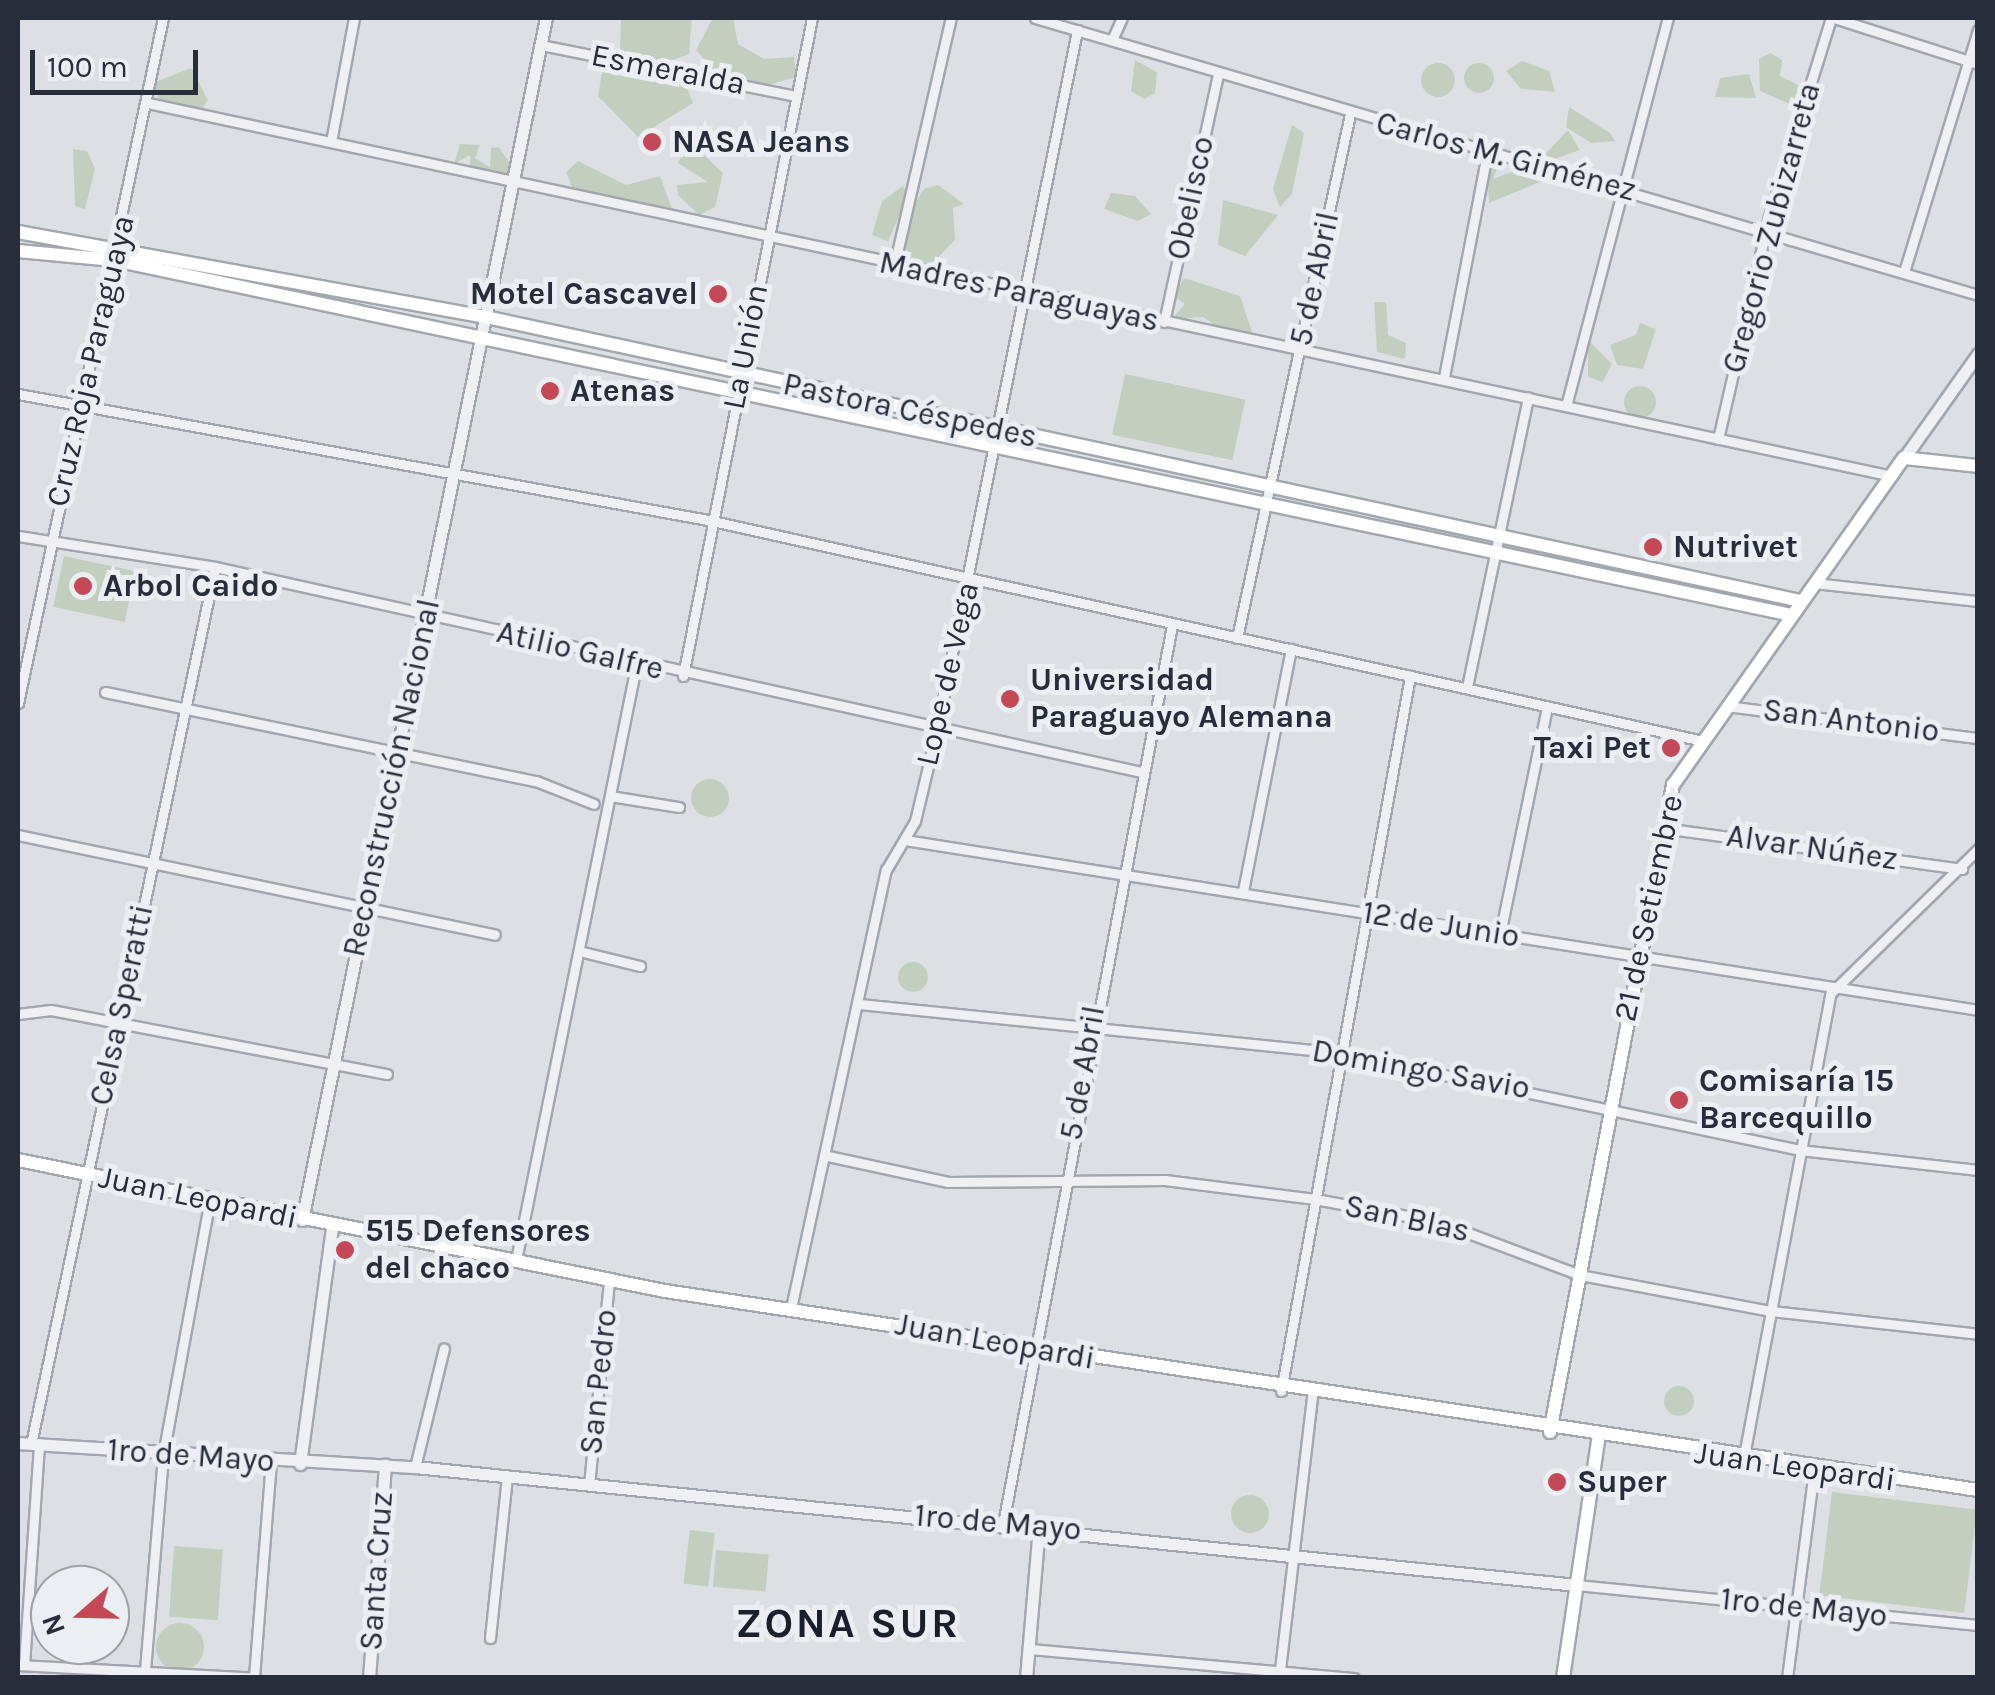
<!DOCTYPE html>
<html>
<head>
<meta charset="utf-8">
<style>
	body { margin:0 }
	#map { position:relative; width:1995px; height:1695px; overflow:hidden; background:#dce0e5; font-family:Karla,sans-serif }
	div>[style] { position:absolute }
	.green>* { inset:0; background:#c2cfbe; transform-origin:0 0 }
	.round { border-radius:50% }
	.roads { filter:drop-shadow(2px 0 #a2a7af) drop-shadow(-2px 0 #a2a7af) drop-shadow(0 2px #a2a7af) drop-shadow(0 -2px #a2a7af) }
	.minor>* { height:9px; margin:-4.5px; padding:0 4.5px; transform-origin:4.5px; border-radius:4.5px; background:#eff0f4 }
	.tertiary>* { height:11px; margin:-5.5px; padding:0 5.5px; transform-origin:5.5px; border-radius:5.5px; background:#eff0f4 }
	.secondary>* { height:12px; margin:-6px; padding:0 6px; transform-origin:6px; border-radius:6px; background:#fff }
	.dots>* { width:28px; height:28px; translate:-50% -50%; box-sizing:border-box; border:5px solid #ebeef3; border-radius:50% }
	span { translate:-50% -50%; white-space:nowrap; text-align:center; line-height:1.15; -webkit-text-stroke:10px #ebeef3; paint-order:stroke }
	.street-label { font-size:32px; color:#272d3b }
	.poi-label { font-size:32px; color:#272d3b; font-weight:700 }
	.left { translate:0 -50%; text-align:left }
	.right { translate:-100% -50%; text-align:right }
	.district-label { font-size:42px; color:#191f2b; font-weight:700; letter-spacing:2.5px }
	.frame { position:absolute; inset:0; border:20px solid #272d3b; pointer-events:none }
	.north { position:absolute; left:30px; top:1565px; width:100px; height:100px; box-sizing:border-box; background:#ebeef3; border:2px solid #9da1a9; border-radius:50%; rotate:250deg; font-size:28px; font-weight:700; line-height:40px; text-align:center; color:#272d3b }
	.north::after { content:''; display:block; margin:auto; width:35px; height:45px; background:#c44855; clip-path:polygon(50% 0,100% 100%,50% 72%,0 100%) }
	.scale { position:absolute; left:30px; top:50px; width:168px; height:45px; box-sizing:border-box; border:5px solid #272d3b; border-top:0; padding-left:12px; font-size:30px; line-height:35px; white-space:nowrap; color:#272d3b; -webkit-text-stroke:8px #ebeef3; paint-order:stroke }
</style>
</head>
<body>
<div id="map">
	<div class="green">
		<i style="clip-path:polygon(621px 18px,692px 18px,689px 54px,660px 65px,620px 54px)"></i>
		<i style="clip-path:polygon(713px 18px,733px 18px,738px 44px,764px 59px,794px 57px,796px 77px,765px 86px,703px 75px,708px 64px,696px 50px)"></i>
		<i style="clip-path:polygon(1770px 53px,1782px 60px,1780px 76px,1802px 87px,1799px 108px,1760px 91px,1759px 59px)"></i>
		<i style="clip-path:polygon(1135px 60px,1157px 72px,1155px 93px,1144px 99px,1131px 91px)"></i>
		<i style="clip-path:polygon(1522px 61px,1549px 71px,1555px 92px,1521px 89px,1506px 71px)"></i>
		<i style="clip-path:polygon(604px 62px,684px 80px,693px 103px,638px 137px,598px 96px)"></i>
		<i class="round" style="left:1421px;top:63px;width:34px;height:34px"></i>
		<i class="round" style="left:1464px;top:63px;width:30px;height:30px"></i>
		<i style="clip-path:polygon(191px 68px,208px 100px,196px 118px,159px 99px,153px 83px)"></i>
		<i style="clip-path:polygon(1749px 74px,1756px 98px,1715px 97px,1720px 78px)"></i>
		<i style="clip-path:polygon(1569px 107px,1610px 133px,1615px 141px,1591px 143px,1566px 127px)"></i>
		<i style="clip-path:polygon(1292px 125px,1304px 133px,1292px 194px,1280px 207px,1273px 189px)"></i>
		<i style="clip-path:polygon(1568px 130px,1580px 150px,1546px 162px,1544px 155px)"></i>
		<i style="clip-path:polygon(689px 141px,723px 173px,715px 207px,699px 215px,678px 195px,677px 185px,708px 182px,678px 163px)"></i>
		<i style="clip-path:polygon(460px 144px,480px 145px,475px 158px,490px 167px,491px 148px,499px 147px,513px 168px,507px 181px,470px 167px,470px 155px,454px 164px)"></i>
		<i style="clip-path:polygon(73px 149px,87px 151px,95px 169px,85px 209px,75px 206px)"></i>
		<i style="clip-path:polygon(578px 161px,626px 185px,660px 176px,673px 211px,577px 200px,566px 172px)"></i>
		<i style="clip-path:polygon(1487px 166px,1497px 169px,1493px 179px,1522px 168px,1542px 181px,1489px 203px)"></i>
		<i style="clip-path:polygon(938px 185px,964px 204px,953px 208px,955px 240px,932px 264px,911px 258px,898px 232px,924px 189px)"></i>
		<i style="clip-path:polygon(903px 186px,908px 197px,888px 241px,872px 235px,882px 201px)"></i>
		<i style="clip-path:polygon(1111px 193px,1135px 196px,1151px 214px,1138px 221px,1104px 209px)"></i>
		<i style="clip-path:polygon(1223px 200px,1278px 215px,1245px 256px,1218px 245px)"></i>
		<i style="clip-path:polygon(1184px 278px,1240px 296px,1252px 332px,1232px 337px,1203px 317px,1172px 319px,1185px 304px,1174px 296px)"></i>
		<i style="clip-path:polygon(1374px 302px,1386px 302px,1388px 335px,1406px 343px,1405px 359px,1377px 352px)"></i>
		<i style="clip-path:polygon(1640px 323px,1656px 329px,1643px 369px,1617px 365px,1610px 345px,1636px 335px)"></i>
		<i style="clip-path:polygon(1588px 340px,1612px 364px,1603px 382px,1588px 377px)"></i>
		<i style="left:1125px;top:374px;width:123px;height:62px;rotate:12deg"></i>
		<i class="round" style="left:1624px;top:386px;width:32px;height:32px"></i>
		<i style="left:64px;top:556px;width:73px;height:52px;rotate:12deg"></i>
		<i class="round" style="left:691px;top:779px;width:38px;height:38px"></i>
		<i class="round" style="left:898px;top:962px;width:30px;height:30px"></i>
		<i class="round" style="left:1664px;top:1386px;width:30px;height:30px"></i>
		<i style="left:1832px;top:1492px;width:146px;height:104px;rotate:7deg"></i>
		<i class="round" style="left:1231px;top:1495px;width:38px;height:38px"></i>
		<i style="left:690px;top:1530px;width:25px;height:54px;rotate:7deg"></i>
		<i style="left:174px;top:1546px;width:49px;height:71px;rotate:4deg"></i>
		<i style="left:716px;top:1550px;width:53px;height:37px;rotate:5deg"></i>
		<i class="round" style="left:156px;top:1623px;width:48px;height:48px"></i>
	</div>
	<div class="roads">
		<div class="minor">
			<i style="left:1035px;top:18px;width:983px;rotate:16.37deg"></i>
			<i style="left:1834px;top:18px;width:151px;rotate:17.7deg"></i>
			<i style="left:1112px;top:40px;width:24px;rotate:-66deg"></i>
			<i style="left:541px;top:45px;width:260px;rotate:11.3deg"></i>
			<i style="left:148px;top:103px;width:1783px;rotate:12.07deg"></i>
			<i style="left:331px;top:142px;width:126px;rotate:-79.5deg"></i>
			<i style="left:894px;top:266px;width:254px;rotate:-77.1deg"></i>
			<i style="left:1904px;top:272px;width:253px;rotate:-73deg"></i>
			<i style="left:1164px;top:322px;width:254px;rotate:-77.7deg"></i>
			<i style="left:1444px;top:377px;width:227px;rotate:-79.1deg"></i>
			<i style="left:18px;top:394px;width:701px;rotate:10.35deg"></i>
			<i style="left:708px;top:520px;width:1015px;rotate:12.52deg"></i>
			<i style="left:1566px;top:406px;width:401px;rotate:-75.3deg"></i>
			<i style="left:1718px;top:439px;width:228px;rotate:-77.1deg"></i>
			<i style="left:1769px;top:217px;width:208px;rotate:-72.7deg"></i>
			<i style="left:18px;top:536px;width:199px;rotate:8.9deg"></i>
			<i style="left:215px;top:567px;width:948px;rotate:12.48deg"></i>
			<i style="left:1814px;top:583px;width:165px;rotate:6.3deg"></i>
			<i style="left:1237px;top:638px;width:536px;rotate:-77.83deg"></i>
			<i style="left:683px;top:676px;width:671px;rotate:-78.91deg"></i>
			<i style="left:1467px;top:687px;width:296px;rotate:-78.1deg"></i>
			<i style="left:105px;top:692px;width:440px;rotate:11.7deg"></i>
			<i style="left:536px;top:781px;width:62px;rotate:21.6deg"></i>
			<i style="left:18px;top:703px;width:700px;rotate:-78.05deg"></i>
			<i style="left:1727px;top:706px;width:253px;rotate:7.3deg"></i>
			<i style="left:610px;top:796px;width:70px;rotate:9.1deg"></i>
			<i style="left:1663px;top:828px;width:302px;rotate:7.8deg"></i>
			<i style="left:18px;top:835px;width:487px;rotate:11.8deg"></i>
			<i style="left:905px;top:840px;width:1086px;rotate:9deg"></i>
			<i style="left:1243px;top:891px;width:247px;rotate:-78.8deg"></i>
			<i style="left:1500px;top:934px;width:232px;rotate:-78.3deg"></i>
			<i style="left:579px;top:951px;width:63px;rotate:13.8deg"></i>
			<i style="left:859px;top:1004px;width:483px;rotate:5.8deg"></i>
			<i style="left:1340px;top:1053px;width:470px;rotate:11.9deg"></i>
			<i style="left:1800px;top:1150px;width:179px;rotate:6.4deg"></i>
			<i style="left:18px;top:1014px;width:33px;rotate:-7deg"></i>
			<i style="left:51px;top:1010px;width:342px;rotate:10.8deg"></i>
			<i style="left:828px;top:1156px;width:123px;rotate:12.2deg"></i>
			<i style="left:948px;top:1182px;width:217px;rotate:-0.5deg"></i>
			<i style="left:1165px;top:1180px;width:151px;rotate:7.2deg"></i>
			<i style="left:1315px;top:1199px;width:126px;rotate:10.5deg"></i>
			<i style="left:1439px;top:1222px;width:151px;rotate:20.6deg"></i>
			<i style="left:1580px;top:1275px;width:194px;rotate:10.7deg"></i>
			<i style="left:1771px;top:1311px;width:208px;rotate:6.3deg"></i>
			<i style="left:516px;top:1260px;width:606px;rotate:-78.58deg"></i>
			<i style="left:791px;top:1308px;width:448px;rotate:-77.8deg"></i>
			<i style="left:886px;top:870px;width:57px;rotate:-59.4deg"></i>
			<i style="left:915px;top:821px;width:95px;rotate:-76.6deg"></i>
			<i style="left:937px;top:729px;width:713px;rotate:-78.67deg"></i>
			<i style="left:1281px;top:1391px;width:727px;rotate:-79.77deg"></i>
			<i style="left:31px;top:1444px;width:896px;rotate:-78.15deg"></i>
			<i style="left:1743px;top:1461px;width:476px;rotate:-79.4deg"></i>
			<i style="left:1831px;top:993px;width:206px;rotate:-44.4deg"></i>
			<i style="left:415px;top:1467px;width:122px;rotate:-76.3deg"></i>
			<i style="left:589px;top:1485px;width:206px;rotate:-84.4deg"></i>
			<i style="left:1003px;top:1524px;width:915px;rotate:-79.35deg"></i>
			<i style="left:1576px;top:1585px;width:404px;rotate:5.7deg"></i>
			<i style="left:490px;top:1638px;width:162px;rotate:-84deg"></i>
			<i style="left:1029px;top:1649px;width:326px;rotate:5.1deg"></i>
			<i style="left:18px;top:1665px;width:238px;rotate:3.1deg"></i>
			<i style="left:24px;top:1665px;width:222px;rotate:-86.1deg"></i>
			<i style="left:145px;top:1670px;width:216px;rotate:-85.2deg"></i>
			<i style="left:163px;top:1455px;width:259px;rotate:-79.6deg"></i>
			<i style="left:254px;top:1677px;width:216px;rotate:-85.5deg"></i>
			<i style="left:1279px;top:1678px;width:284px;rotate:-83.3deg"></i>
			<i style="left:1787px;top:1678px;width:209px;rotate:-82.6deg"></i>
		</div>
		<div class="tertiary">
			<i style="left:1904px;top:458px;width:128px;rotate:-54.6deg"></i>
			<i style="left:302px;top:1220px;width:1227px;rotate:-78.53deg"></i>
			<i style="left:18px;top:1443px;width:398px;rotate:3.5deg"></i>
			<i style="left:415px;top:1467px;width:1167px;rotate:5.8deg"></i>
			<i style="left:300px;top:1464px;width:240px;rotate:-82.3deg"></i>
			<i style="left:369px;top:1678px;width:214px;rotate:-85.7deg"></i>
			<i style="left:1026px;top:1678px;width:153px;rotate:-85.1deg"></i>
		</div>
		<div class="secondary">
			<i style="left:18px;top:232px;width:476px;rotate:10.3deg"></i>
			<i style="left:486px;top:317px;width:1345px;rotate:12.19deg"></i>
			<i style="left:18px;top:251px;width:96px;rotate:5.4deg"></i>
			<i style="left:114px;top:260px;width:1714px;rotate:11.95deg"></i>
			<i style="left:18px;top:1160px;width:660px;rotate:11.45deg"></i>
			<i style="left:665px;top:1291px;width:1328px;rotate:8.62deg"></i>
			<i style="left:1550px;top:1432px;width:659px;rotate:-79.24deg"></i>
			<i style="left:1673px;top:785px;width:400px;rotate:-54.8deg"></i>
			<i style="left:1904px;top:458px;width:74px;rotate:6.2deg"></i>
			<i style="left:1563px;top:1678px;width:241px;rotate:-81.6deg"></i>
		</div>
	</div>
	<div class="dots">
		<i style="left:652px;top:142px;background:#c44855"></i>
		<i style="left:718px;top:294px;background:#c44855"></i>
		<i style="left:550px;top:391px;background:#c44855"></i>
		<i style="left:1653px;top:547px;background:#c44855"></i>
		<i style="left:83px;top:586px;background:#c44855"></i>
		<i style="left:1010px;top:699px;background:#c44855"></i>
		<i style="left:1671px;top:748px;background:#c44855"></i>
		<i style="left:1679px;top:1100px;background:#c44855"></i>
		<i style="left:345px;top:1250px;background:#c44855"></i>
		<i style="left:1557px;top:1482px;background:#c44855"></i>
	</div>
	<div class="street-label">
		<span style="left:668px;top:70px;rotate:11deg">Esmeralda</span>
		<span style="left:1506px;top:157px;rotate:15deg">Carlos M. Giménez</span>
		<span style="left:1191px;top:198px;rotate:-78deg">Obelisco</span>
		<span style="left:1772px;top:228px;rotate:-75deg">Gregorio Zubizarreta</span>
		<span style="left:1315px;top:279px;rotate:-78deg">5 de Abril</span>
		<span style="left:1019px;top:292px;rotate:12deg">Madres Paraguayas</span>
		<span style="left:746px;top:347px;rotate:-79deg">La Unión</span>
		<span style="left:91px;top:361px;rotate:-77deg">Cruz Roja Paraguaya</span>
		<span style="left:910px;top:411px;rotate:12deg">Pastora Céspedes</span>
		<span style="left:580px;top:651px;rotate:13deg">Atilio Galfre</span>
		<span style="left:948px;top:674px;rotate:-77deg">Lope de Vega</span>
		<span style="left:1851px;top:721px;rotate:7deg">San Antonio</span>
		<span style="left:392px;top:778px;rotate:-78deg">Reconstrucción Nacional</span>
		<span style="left:1812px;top:848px;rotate:8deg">Alvar Núñez</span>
		<span style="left:1649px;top:908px;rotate:-78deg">21 de Setiembre</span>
		<span style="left:1441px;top:925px;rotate:9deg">12 de Junio</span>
		<span style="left:122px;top:1005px;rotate:-78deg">Celsa Speratti</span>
		<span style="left:1421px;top:1070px;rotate:10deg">Domingo Savio</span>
		<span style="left:1083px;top:1073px;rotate:-80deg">5 de Abril</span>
		<span style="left:198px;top:1198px;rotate:12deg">Juan Leopardi</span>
		<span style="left:1407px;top:1219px;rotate:12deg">San Blas</span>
		<span style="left:995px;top:1342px;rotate:10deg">Juan Leopardi</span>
		<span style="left:599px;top:1382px;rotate:-84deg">San Pedro</span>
		<span style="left:191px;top:1456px;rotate:4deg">1ro de Mayo</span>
		<span style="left:1795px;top:1467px;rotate:8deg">Juan Leopardi</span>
		<span style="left:998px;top:1523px;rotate:5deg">1ro de Mayo</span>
		<span style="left:377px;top:1571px;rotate:-86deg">Santa Cruz</span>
		<span style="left:1804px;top:1608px;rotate:6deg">1ro de Mayo</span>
	</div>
	<div class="poi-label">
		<span class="left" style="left:672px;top:142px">NASA Jeans</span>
		<span class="right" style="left:698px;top:294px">Motel Cascavel</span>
		<span class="left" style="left:570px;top:391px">Atenas</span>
		<span class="left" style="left:1673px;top:547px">Nutrivet</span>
		<span class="left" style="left:103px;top:586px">Arbol Caido</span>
		<span class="left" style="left:1030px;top:699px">Universidad<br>Paraguayo Alemana</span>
		<span class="right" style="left:1651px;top:748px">Taxi Pet</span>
		<span class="left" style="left:1699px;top:1100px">Comisaría 15<br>Barcequillo</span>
		<span class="left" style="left:365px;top:1250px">515 Defensores<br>del chaco</span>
		<span class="left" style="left:1577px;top:1482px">Super</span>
	</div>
	<div class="district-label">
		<span style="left:848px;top:1623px">ZONA SUR</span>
	</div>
	<div class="frame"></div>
	<div class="north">N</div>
	<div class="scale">100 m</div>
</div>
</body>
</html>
